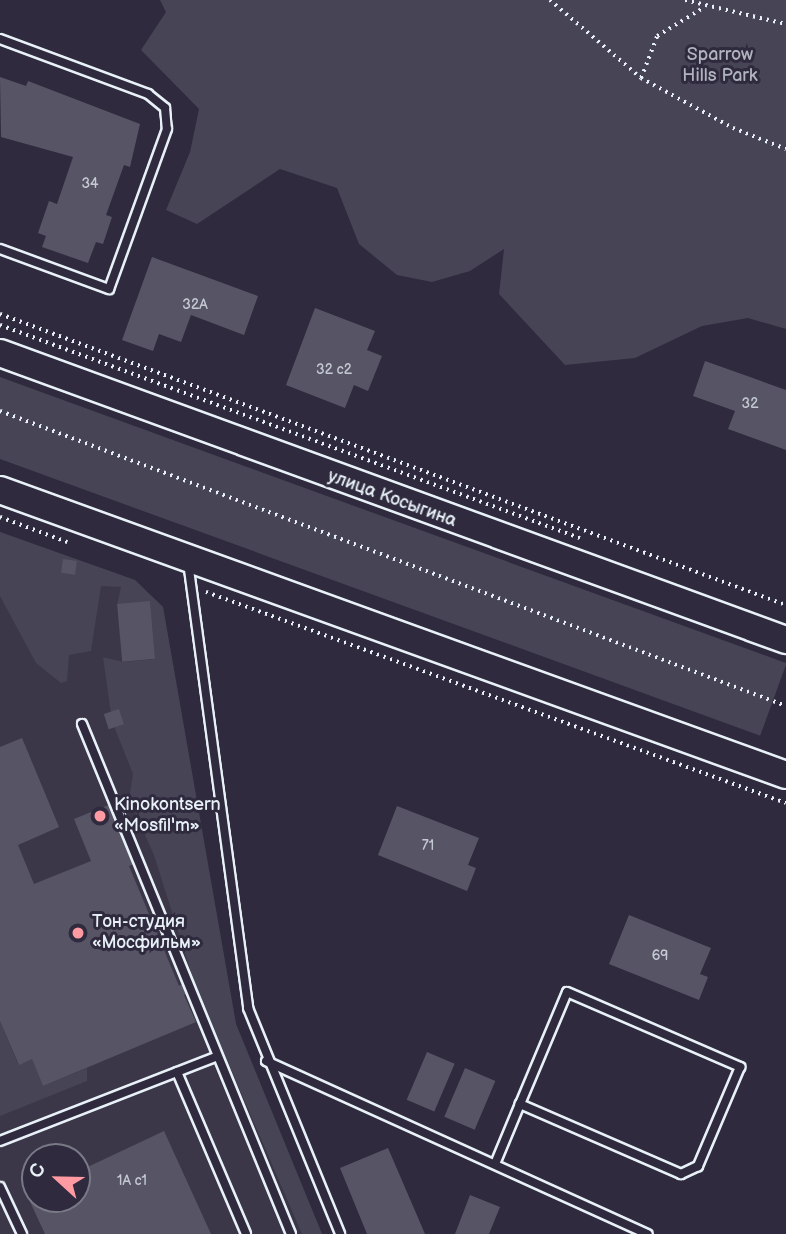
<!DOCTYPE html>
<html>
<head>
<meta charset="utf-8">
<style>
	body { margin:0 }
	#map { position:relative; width:786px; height:1234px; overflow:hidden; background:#2f2a3d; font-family:"Balsamiq Sans",sans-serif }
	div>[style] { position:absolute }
	.built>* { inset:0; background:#3b3749 }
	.green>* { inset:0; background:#464455; transform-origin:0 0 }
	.building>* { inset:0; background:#575565; transform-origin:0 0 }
	.path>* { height:3.5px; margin-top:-1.75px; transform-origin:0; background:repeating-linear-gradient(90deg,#e8f1f8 0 2px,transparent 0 7px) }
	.roads { filter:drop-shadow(2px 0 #e8f1f8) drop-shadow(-2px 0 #e8f1f8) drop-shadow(0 2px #e8f1f8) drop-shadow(0 -2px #e8f1f8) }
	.service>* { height:8px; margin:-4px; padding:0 4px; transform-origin:4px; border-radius:4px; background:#2f2a3d }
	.primary>* { height:26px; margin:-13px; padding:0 13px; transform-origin:13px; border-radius:13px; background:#2f2a3d }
	.dots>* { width:19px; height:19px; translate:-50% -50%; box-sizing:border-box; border:4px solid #2f2a3d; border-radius:50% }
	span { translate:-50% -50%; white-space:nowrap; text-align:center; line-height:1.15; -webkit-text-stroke:6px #2f2a3d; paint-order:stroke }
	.number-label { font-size:14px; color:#c4cad3 }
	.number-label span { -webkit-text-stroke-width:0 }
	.park-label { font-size:18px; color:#afb4bf }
	.street-label { font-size:18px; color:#e8f1f8 }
	.poi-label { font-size:18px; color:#e8f1f8 }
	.left { translate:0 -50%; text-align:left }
	.north { position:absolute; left:21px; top:1143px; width:70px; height:70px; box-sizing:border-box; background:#2f2a3d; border:2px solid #797a88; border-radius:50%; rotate:292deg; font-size:19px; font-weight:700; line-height:28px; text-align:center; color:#e8f1f8 }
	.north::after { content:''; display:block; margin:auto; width:24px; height:32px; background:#ff9aa2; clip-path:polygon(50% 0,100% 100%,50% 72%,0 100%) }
</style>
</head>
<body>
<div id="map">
	<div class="built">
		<i style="clip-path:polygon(evenodd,0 532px,135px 580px,163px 607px,236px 1024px,322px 1234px,0 1234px,0 532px,35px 1157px,77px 1157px,77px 1199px,35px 1199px,35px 1157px)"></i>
	</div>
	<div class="green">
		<i style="clip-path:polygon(160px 0,786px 0,786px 329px,748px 318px,702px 326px,635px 358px,565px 365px,499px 294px,504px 249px,470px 271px,432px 282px,397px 275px,359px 244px,337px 188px,280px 169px,197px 224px,166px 210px,190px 152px,199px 109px,141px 50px,166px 12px)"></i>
		<i style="left:0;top:377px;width:837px;height:77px;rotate:20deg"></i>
		<i style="clip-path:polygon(0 532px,135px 580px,163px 607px,236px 1024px,322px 1234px,302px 1234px,196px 988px,154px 855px,129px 799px,133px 774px,112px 721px,103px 657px,123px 662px,155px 659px,150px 602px,117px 605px,121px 587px,101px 586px,91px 651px,69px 655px,67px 681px,61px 683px,36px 663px,0 596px)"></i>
		<i style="clip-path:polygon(0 1021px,18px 1064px,32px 1059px,43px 1086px,87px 1068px,87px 1081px,0 1116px)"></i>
	</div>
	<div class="building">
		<i style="clip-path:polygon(0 77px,26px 86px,28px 81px,140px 124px,130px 167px,124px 165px,106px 215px,112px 217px,103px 244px,96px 242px,88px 263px,42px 247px,46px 236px,38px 233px,49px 201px,57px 204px,73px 157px,1px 137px)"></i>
		<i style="clip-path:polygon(152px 257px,258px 296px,244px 335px,191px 315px,181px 342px,159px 334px,153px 351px,122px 340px)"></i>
		<i style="clip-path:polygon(315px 308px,375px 331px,367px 350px,382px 356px,368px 391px,354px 385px,345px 408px,286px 385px)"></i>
		<i style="clip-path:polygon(705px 361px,786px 390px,786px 450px,728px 429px,735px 411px,693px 396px)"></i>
		<i style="left:63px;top:559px;width:14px;height:14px;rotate:8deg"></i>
		<i style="left:150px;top:601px;width:58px;height:33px;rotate:85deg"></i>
		<i style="left:119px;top:709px;width:16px;height:16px;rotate:72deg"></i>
		<i style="clip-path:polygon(22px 738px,59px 827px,18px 845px,34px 884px,91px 861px,74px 819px,111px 804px,136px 863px,129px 866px,179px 986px,187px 982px,191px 992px,184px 995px,196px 1022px,43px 1086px,32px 1059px,19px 1065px,0 1021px,0 747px)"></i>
		<i style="clip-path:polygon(397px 806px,479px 838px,468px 865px,476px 868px,467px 891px,378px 855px)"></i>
		<i style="clip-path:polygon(629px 915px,711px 948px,700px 974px,708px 977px,699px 1000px,609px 964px)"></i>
		<i style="left:427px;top:1052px;width:30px;height:52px;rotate:23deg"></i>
		<i style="left:465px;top:1068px;width:33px;height:53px;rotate:23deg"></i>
		<i style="clip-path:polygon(164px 1131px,211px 1234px,45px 1234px,27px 1195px,35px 1191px,35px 1199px,77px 1199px,77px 1172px)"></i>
		<i style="clip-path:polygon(388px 1148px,425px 1234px,367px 1234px,340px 1168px)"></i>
		<i style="clip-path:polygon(470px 1195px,500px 1207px,489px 1234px,455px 1234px)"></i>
	</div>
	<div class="path">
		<i style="left:550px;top:0;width:120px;rotate:40.6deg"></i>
		<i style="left:641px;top:78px;width:105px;rotate:28.5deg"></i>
		<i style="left:733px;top:128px;width:57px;rotate:21.6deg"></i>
		<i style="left:685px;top:0;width:104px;rotate:13.4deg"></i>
		<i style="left:641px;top:78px;width:45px;rotate:-69.1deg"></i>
		<i style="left:657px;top:36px;width:54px;rotate:-31.3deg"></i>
		<i style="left:0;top:314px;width:838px;rotate:20.32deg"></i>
		<i style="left:0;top:325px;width:618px;rotate:20.17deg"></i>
		<i style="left:0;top:411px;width:840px;rotate:20.57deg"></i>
		<i style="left:0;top:517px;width:72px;rotate:20.5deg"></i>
		<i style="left:206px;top:592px;width:617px;rotate:19.99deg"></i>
	</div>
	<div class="roads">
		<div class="service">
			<i style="left:0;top:39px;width:158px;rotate:20.4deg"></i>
			<i style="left:148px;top:94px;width:22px;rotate:39deg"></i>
			<i style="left:165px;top:108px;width:21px;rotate:85deg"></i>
			<i style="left:167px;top:129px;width:170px;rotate:109.9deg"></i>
			<i style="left:109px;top:289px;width:116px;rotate:-159.8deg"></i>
			<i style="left:188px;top:562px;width:450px;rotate:82.3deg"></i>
			<i style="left:248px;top:1008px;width:244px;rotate:67.8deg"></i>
			<i style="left:82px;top:724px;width:551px;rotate:67.72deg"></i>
			<i style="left:266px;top:1061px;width:419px;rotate:24.4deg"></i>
			<i style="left:177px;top:1072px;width:176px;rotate:66.9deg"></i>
			<i style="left:0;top:1141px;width:231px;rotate:-21.3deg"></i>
			<i style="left:495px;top:1164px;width:65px;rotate:-67.4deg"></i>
			<i style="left:520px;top:1104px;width:121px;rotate:-67.2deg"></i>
			<i style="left:567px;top:992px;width:189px;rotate:23.4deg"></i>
			<i style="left:740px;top:1067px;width:108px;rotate:113deg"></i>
			<i style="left:698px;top:1166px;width:19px;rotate:155deg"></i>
			<i style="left:681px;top:1174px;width:176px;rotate:-156.5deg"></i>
			<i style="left:0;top:1187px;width:52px;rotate:64.9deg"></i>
		</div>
		<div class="primary">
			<i style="left:0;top:353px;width:837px;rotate:20.06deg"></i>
			<i style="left:0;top:490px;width:836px;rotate:19.93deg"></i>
		</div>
	</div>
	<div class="dots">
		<i style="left:100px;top:816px;background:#ff9aa2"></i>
		<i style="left:78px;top:933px;background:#ff9aa2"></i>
	</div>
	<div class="number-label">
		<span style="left:90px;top:184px">34</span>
		<span style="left:195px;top:305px">32А</span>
		<span style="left:334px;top:370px">32 с2</span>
		<span style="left:750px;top:404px">32</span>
		<span style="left:428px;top:846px">71</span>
		<span style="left:660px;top:956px">69</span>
		<span style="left:132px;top:1181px">1А с1</span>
	</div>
	<div class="park-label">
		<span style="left:720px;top:66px">Sparrow<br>Hills Park</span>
	</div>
	<div class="street-label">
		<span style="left:392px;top:499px;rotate:20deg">улица Косыгина</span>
	</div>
	<div class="poi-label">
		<span class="left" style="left:114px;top:816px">Kinokontsern<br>«Mosfil'm»</span>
		<span class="left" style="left:92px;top:933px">Тон-студия<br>«Мосфильм»</span>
	</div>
	<div class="north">С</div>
</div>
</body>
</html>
